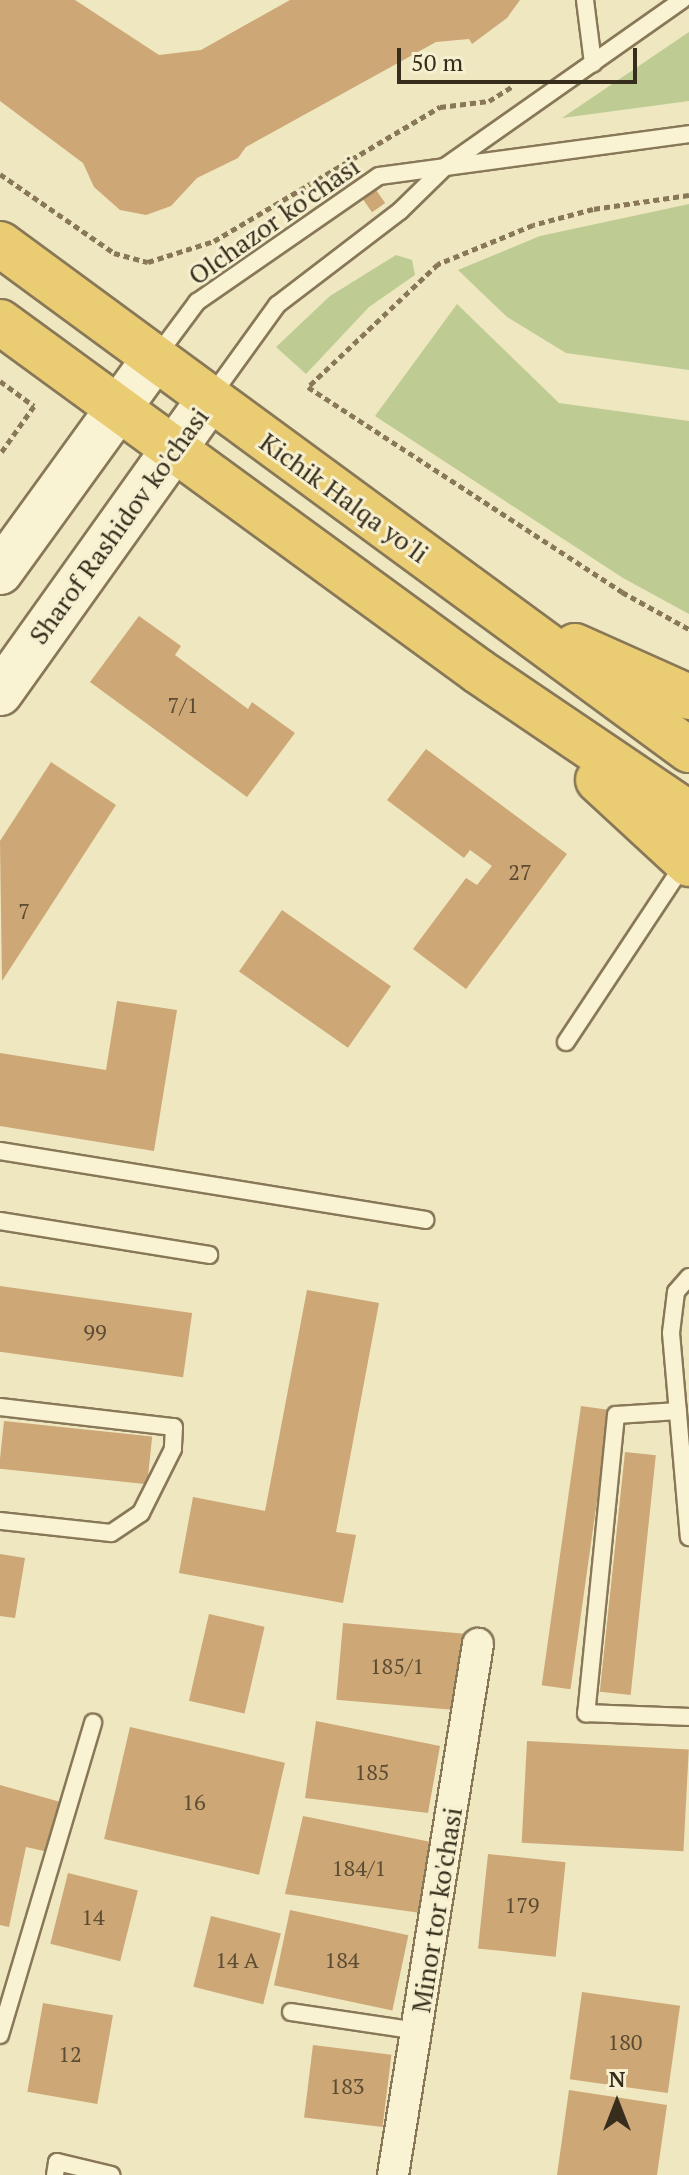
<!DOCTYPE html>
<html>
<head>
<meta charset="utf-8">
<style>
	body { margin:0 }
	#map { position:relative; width:689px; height:2175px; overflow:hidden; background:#eee7c0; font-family:"PT Serif",serif }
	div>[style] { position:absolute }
	.green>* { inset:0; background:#becc94 }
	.building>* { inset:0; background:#cda776; transform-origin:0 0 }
	.path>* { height:5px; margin-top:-2.5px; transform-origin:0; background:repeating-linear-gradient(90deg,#887858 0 6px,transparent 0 10px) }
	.roads { filter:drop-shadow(2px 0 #887858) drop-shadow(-2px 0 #887858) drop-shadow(0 2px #887858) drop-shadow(0 -2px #887858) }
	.service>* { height:16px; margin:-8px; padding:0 8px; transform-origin:8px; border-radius:8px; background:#f9f3d4 }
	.minor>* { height:30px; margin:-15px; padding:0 15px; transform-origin:15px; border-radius:15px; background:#f9f3d4 }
	.secondary>* { height:44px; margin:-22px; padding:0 22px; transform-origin:22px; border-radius:22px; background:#f9f3d4 }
	.trunk>* { height:44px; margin:-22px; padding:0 22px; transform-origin:22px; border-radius:22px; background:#eacc73 }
	span { translate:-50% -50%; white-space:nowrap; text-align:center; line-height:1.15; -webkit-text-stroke:6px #f6f0d0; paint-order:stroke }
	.number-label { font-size:22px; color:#5c4c33 }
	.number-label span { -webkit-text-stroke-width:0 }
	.street-label { font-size:26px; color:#372d1d }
	.north { position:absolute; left:577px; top:2063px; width:80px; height:80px; -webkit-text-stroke:6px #f6f0d0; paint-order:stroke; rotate:0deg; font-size:22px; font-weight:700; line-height:32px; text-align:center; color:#372d1d }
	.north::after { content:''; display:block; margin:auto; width:28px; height:36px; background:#372d1d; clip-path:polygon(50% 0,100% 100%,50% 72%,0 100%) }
	.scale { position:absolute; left:397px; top:48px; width:240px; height:36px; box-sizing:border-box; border:4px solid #372d1d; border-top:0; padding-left:10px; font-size:24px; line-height:28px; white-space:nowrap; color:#372d1d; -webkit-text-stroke:6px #f6f0d0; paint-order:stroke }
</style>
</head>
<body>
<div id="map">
	<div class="green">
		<i style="clip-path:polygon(689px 32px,689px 101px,562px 118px)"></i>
		<i style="clip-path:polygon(689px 204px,689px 370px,566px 353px,507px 317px,458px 270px,540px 236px)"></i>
		<i style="clip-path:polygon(396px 255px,412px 260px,415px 275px,369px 307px,306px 374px,276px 347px,330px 296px)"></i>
		<i style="clip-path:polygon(457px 304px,559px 403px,689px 421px,689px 614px,623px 578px,375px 416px)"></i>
	</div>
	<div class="building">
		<i style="clip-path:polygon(0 0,75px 0,159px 55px,201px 50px,290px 0,520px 0,507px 18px,472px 44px,469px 39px,436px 42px,246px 147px,238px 158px,197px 178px,171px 206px,146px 215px,120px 210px,94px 187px,83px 163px,0 101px)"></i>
		<i style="left:376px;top:190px;width:16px;height:16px;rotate:55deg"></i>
		<i style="clip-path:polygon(139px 616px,181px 646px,175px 655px,248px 709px,252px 702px,295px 733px,247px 797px,90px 682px)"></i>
		<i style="clip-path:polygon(426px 749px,567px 854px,466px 989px,413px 949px,466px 878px,477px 885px,492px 866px,470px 850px,464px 858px,387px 800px)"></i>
		<i style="clip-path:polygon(51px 762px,116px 805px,2px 981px,0 841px)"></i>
		<i style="left:282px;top:910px;width:133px;height:75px;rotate:35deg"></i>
		<i style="clip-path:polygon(117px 1001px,177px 1010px,154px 1151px,0 1126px,0 1053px,106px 1070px)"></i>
		<i style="left:0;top:1286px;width:194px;height:65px;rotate:8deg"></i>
		<i style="clip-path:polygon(307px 1290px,379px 1303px,336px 1532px,356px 1535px,343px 1603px,179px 1573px,193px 1497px,265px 1511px)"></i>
		<i style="left:581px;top:1406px;width:29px;height:282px;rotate:8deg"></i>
		<i style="left:4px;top:1421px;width:149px;height:48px;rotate:6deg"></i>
		<i style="left:625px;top:1452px;width:31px;height:241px;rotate:6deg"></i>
		<i style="clip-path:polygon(0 1554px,25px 1558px,15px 1618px,0 1616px)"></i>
		<i style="left:209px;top:1614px;width:57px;height:89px;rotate:13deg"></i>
		<i style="left:343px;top:1623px;width:122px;height:77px;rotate:5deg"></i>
		<i style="clip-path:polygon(316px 1721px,440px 1746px,428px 1813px,305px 1798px)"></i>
		<i style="left:130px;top:1727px;width:159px;height:115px;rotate:13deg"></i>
		<i style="left:527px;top:1741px;width:162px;height:102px;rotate:3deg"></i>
		<i style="clip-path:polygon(0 1785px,64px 1803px,53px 1853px,26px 1847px,9px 1927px,0 1925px)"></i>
		<i style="clip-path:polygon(303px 1816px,431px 1842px,421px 1913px,285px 1894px)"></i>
		<i style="left:488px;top:1854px;width:78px;height:95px;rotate:6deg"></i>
		<i style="left:68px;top:1873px;width:72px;height:73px;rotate:14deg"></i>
		<i style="left:290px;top:1910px;width:121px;height:77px;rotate:12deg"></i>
		<i style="left:211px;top:1916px;width:72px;height:73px;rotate:14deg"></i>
		<i style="left:582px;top:1992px;width:99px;height:88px;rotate:8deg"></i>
		<i style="left:43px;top:2003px;width:71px;height:90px;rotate:10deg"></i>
		<i style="left:313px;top:2045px;width:79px;height:73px;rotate:7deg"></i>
		<i style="clip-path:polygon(569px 2090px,667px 2105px,657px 2175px,557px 2175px)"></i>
	</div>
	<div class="path">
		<i style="left:0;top:174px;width:139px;rotate:34.7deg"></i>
		<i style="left:114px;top:253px;width:35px;rotate:15deg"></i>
		<i style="left:148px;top:262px;width:69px;rotate:-17.7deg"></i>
		<i style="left:214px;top:241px;width:263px;rotate:-30.7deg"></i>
		<i style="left:440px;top:107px;width:49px;rotate:-7deg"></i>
		<i style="left:489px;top:101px;width:28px;rotate:-32deg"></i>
		<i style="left:689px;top:195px;width:97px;rotate:171.7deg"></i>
		<i style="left:593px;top:209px;width:62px;rotate:165.1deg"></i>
		<i style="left:533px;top:225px;width:103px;rotate:157.7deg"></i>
		<i style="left:438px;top:264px;width:179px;rotate:136.6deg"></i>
		<i style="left:308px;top:387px;width:375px;rotate:33.1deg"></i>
		<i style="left:622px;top:592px;width:77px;rotate:28.9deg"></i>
		<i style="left:0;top:381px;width:42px;rotate:36.3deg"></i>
		<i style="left:34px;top:406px;width:59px;rotate:125.3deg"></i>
	</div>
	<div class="roads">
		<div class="service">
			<i style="left:585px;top:0;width:64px;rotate:82.8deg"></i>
			<i style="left:156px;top:357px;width:69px;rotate:-53.3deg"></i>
			<i style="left:197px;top:302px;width:221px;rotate:-34.7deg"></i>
			<i style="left:379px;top:176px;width:313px;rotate:-7.7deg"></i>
			<i style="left:210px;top:398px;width:115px;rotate:-54.2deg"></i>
			<i style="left:277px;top:305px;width:155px;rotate:-37.4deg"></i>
			<i style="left:400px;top:211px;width:64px;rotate:-44.4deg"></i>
			<i style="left:446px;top:166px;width:289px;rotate:-35.1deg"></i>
			<i style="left:566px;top:1042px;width:216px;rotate:-56.5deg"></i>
			<i style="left:0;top:1151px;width:431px;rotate:9.2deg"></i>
			<i style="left:0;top:1221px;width:212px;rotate:9.2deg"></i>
			<i style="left:689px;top:1277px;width:20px;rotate:131deg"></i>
			<i style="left:676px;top:1292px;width:41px;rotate:97deg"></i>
			<i style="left:671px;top:1333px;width:205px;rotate:85deg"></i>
			<i style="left:0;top:1407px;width:175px;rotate:6.6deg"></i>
			<i style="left:174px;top:1427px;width:22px;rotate:93deg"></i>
			<i style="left:173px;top:1449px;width:72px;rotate:116.6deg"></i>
			<i style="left:141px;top:1513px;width:36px;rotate:146deg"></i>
			<i style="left:111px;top:1533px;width:112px;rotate:-173.8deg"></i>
			<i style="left:678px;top:1411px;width:62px;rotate:176.3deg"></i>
			<i style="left:616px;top:1415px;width:300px;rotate:95.7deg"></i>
			<i style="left:586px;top:1713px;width:103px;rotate:2.2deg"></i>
			<i style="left:291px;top:2012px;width:128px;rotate:8.5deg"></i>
			<i style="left:0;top:2035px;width:326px;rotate:-73.4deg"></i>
			<i style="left:55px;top:2175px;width:13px;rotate:-81deg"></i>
			<i style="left:57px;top:2162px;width:56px;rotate:13.5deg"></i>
		</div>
		<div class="minor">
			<i style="left:393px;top:2175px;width:538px;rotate:-80.91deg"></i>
		</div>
		<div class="secondary">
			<i style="left:0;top:572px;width:264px;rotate:-54.1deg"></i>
			<i style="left:0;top:693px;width:361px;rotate:-54.5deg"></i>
		</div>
		<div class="trunk">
			<i style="left:0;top:244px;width:855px;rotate:36.29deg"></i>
			<i style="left:0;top:322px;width:592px;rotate:36.13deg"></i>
			<i style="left:478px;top:671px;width:255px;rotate:34.1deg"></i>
			<i style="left:575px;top:646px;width:125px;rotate:24.1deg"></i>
			<i style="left:598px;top:780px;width:124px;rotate:42.7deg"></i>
		</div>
	</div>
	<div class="number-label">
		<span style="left:183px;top:705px">7/1</span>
		<span style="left:520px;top:872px">27</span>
		<span style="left:24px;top:911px">7</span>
		<span style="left:95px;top:1332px">99</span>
		<span style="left:397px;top:1666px">185/1</span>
		<span style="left:372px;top:1772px">185</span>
		<span style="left:194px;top:1802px">16</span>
		<span style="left:359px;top:1868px">184/1</span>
		<span style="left:522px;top:1905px">179</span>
		<span style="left:93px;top:1917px">14</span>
		<span style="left:237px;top:1960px">14 А</span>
		<span style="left:342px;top:1960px">184</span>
		<span style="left:625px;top:2042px">180</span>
		<span style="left:70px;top:2054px">12</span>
		<span style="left:347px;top:2086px">183</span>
	</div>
	<div class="street-label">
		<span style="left:274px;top:221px;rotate:-35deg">Olchazor ko'chasi</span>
		<span style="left:344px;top:498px;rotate:36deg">Kichik Halqa yo'li</span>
		<span style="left:119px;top:526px;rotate:-54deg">Sharof Rashidov ko'chasi</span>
		<span style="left:437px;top:1910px;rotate:-81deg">Minor tor ko'chasi</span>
	</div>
	<div class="north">N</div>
	<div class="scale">50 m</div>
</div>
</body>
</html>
